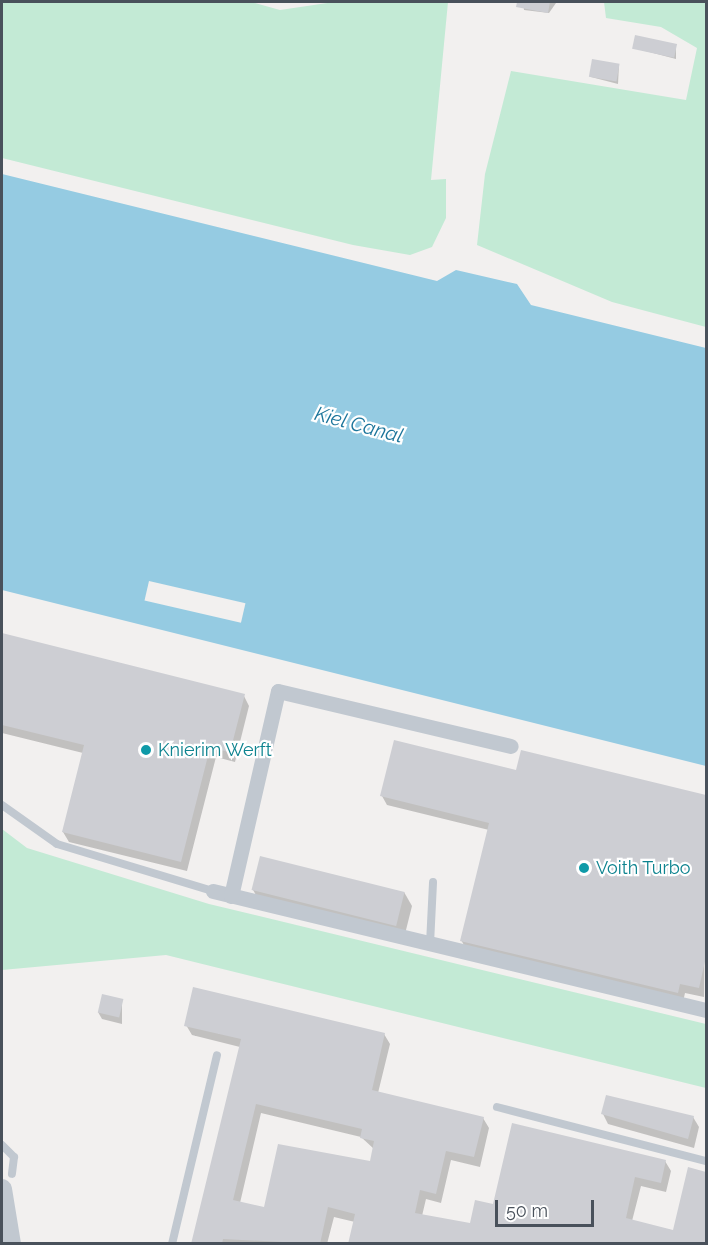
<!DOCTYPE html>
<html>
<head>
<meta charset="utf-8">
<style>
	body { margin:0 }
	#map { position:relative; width:708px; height:1245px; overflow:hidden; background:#f2f0ef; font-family:Raleway,sans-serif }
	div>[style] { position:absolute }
	.green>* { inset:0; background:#c3ead5 }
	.water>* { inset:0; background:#95cbe2 }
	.pier>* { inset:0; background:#f2f0ef; transform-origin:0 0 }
	.shadow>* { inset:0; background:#0003 }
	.building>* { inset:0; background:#cdced3; transform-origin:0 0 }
	.service>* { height:8px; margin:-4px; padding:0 4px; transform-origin:4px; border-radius:4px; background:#c1c8d0 }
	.minor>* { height:15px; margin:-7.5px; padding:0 7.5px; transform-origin:7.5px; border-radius:7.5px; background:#c1c8d0 }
	.tertiary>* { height:20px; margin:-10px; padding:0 10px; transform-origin:10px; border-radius:10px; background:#c1c8d0 }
	.dots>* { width:16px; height:16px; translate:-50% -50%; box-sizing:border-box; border:3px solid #fff; border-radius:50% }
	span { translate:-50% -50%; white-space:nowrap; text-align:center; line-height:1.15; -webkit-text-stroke:4.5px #fff; paint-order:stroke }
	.culture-label { font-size:18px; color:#0d838f }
	.left { translate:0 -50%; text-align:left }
	.water-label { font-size:20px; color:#1c759b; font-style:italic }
	.frame { position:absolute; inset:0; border:3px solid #49515b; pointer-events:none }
	.scale { position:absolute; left:495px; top:1200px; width:99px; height:27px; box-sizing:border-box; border:3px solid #49515b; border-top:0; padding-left:8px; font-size:18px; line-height:21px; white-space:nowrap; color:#49515b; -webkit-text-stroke:4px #fff; paint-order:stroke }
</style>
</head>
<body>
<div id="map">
	<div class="green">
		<i style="clip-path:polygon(2px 2px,251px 2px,280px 10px,334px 2px,448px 2px,431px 180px,446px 179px,446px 218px,432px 247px,410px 255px,353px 245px,2px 158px)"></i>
		<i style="clip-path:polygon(604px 2px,706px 2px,706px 327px,612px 302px,477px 245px,485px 174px,511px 71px,686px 100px,697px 48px,661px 27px,606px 18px)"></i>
		<i style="clip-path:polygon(2px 829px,27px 848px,209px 904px,706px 1024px,706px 1088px,166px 955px,2px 970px)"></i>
	</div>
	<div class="water">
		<i style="clip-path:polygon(2px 174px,437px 281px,456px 270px,517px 284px,531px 305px,706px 348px,706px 766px,2px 590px)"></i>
	</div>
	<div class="pier">
		<i style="left:149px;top:581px;width:99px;height:20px;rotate:13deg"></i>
	</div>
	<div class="shadow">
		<i style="clip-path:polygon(523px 2px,569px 2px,556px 3px,549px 13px,524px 10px)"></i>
		<i style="clip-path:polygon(676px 45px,676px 59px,634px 48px)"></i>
		<i style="clip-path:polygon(619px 65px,618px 84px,591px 77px)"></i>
		<i style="clip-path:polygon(2px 635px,244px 696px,249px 706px,235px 762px,216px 757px,187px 871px,69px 842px,63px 832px,83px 753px,2px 733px)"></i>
		<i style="clip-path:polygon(523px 752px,706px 797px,704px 997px,685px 993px,683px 1002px,467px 950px,461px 940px,489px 830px,387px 805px,382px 796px,517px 772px)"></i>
		<i style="clip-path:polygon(253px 890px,404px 892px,412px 906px,404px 938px,261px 903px)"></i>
		<i style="clip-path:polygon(122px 1000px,122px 1024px,102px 1019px,98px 1012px)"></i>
		<i style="clip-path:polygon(evenodd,186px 1025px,384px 1034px,390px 1044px,378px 1093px,483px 1118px,489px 1128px,480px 1167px,451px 1160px,441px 1203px,426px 1199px,422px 1216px,471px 1225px,494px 1206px,665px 1161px,671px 1171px,666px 1192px,641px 1186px,632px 1221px,675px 1231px,689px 1169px,706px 1173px,706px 1244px,350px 1244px,355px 1222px,334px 1217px,327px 1244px,193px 1244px,240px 1047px,192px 1035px,186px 1025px,261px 1113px,361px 1137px,374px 1149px,371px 1162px,265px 1209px,240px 1203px,261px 1113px)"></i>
		<i style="clip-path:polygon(603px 1114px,693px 1117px,699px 1127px,694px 1148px,608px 1124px)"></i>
	</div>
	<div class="building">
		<i style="clip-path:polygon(517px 2px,550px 2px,548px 13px,516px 7px)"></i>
		<i style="left:635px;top:35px;width:43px;height:14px;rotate:12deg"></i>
		<i style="left:592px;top:59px;width:28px;height:18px;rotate:10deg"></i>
		<i style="clip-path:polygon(2px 633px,245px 694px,230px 752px,210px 748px,181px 862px,62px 832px,84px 745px,2px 725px)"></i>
		<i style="clip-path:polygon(394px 740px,516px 770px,521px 750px,706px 795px,706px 957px,699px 988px,680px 984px,678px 993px,460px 941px,489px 823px,380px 796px)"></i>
		<i style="left:260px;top:856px;width:149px;height:35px;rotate:14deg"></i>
		<i style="clip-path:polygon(evenodd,193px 987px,385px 1033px,372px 1090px,484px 1117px,474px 1157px,446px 1151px,436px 1194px,420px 1190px,415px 1213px,470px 1223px,475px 1200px,493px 1204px,512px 1123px,666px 1160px,661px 1183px,635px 1177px,626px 1218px,673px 1230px,688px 1167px,706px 1172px,706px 1244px,348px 1244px,355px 1214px,328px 1207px,320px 1244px,223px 1239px,222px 1244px,191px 1244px,241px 1039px,184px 1026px,193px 987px,256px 1104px,362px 1129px,360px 1138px,374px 1141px,370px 1161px,278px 1144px,264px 1207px,233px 1200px,256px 1104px)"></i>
		<i style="left:102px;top:994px;width:22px;height:19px;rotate:13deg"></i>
		<i style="clip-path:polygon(606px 1095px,694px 1116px,688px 1139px,601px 1114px)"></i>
	</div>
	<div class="service">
		<i style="left:2px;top:805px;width:67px;rotate:35.3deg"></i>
		<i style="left:57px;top:844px;width:163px;rotate:16.8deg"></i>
		<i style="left:430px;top:944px;width:62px;rotate:-87.2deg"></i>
		<i style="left:497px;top:1107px;width:216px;rotate:14.5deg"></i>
		<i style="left:2px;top:1145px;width:17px;rotate:45deg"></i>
		<i style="left:14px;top:1157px;width:17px;rotate:97deg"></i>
		<i style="left:172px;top:1244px;width:194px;rotate:-76.6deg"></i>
	</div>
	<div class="minor">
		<i style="left:213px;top:891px;width:507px;rotate:13.57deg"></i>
		<i style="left:231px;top:896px;width:210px;rotate:-77.1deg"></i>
		<i style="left:278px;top:691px;width:239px;rotate:13.3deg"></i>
	</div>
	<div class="tertiary">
		<i style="left:2px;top:1189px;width:56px;rotate:80.7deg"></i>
	</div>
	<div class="dots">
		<i style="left:146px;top:750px;background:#0f9aa8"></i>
		<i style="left:584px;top:868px;background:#0f9aa8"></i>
	</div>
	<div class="culture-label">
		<span class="left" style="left:158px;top:750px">Knierim Werft</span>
		<span class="left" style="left:596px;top:868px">Voith Turbo</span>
	</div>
	<div class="water-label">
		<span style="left:359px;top:425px;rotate:15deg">Kiel Canal</span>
	</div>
	<div class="frame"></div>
	<div class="scale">50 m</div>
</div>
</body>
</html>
